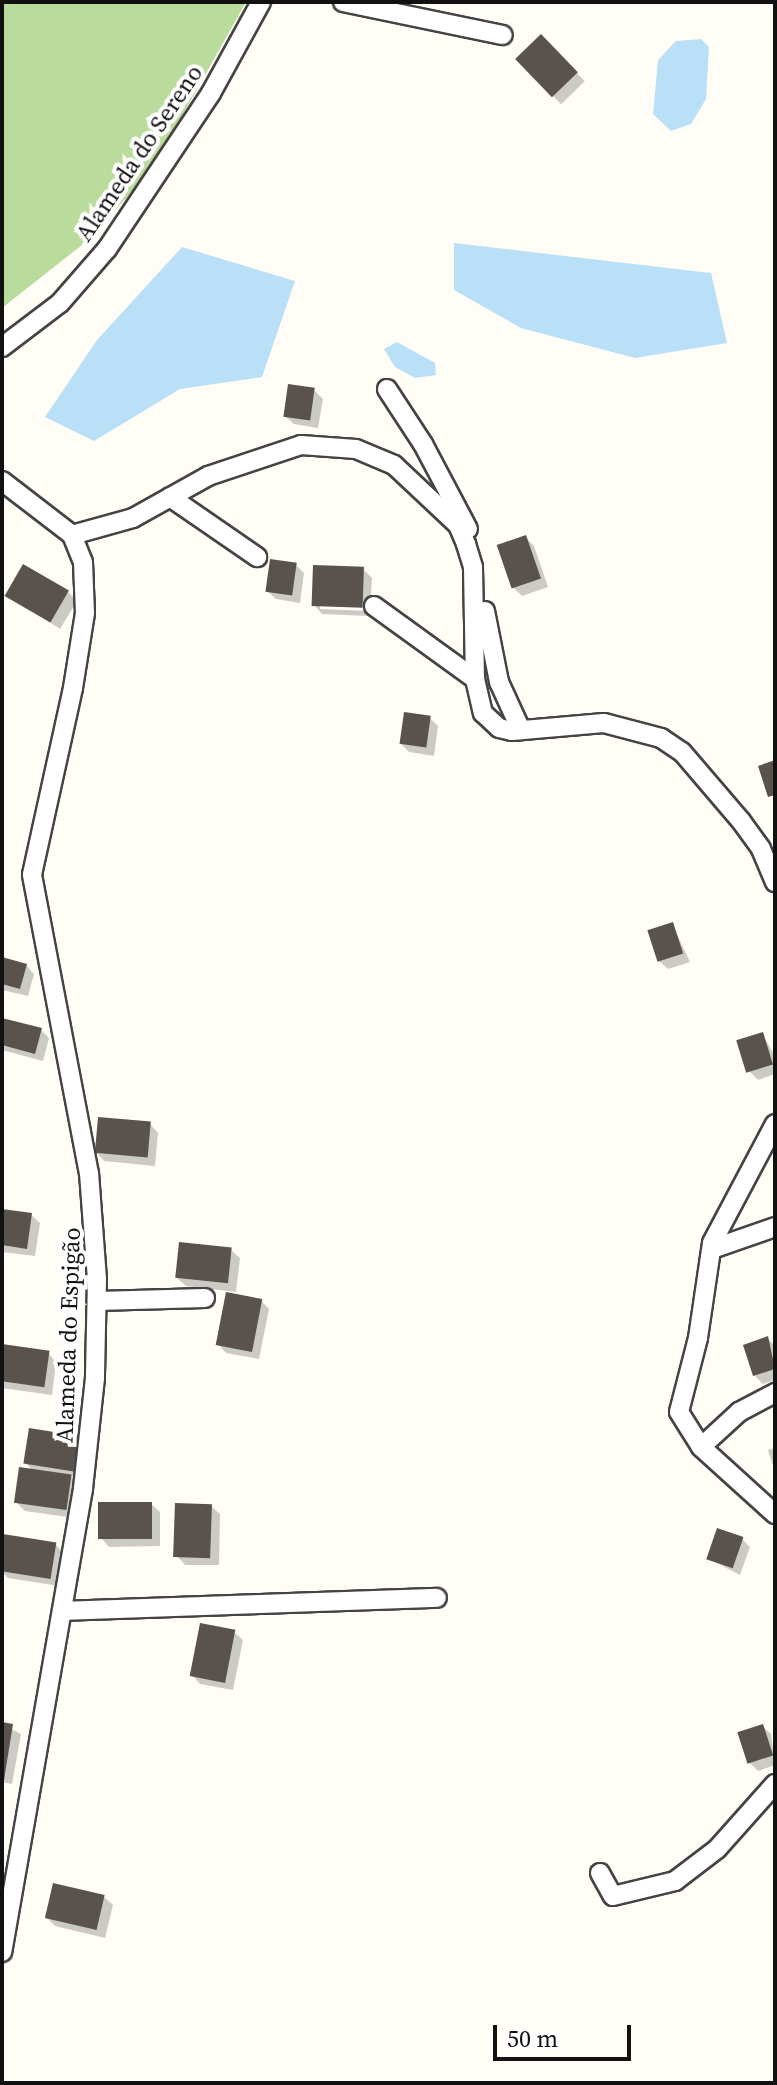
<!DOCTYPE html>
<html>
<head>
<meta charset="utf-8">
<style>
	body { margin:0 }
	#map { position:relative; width:777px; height:2085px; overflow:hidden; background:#fffdf5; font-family:"Source Serif 4",serif }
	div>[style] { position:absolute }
	.forest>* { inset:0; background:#b9dc9c }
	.water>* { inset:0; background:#b9e0f7 }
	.shadow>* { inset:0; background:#0003; transform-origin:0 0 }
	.building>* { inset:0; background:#5a524d; transform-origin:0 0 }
	.roads { filter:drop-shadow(2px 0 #444) drop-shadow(-2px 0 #444) drop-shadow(0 2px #444) drop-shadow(0 -2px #444) }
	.minor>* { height:18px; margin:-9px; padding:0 9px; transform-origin:9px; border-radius:9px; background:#fff }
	span { translate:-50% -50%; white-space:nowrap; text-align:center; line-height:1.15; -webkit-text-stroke:8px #fff; paint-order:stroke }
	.street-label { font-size:24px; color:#111 }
	.frame { position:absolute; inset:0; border:4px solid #111; pointer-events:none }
	.scale { position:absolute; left:493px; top:2025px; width:138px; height:36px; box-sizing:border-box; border:4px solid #111; border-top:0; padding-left:10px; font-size:24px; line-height:28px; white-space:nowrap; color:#111; -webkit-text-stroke:6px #fff; paint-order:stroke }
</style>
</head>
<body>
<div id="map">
	<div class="forest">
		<i style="clip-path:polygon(2px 2px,246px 2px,150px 173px,82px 245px,2px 308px)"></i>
	</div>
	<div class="water">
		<i style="clip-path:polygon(701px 39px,709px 47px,706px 99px,691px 124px,671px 131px,653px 114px,658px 60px,676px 41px)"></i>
		<i style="clip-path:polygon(454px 243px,711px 273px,727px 343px,635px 358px,521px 328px,454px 290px)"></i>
		<i style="clip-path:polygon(182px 247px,295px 281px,262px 377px,180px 389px,94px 441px,45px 417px,97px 340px)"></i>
		<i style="clip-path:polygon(397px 342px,435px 363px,436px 375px,415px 378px,395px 367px,384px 349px)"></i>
	</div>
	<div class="shadow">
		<i style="left:541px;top:36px;width:63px;height:33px;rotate:46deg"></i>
		<i style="clip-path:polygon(314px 390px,323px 399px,318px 428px,294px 424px,285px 416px)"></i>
		<i style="clip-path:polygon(526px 538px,534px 546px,548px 587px,522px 596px,514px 588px)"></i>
		<i style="clip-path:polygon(296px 565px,304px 573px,300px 603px,276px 599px,267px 591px)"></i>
		<i style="clip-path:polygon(363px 569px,372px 578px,370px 607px,320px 605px,320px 609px,370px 611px,370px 616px,322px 614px,314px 605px)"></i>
		<i style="clip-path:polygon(68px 592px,77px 601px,60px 629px,7px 595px)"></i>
		<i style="clip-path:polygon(430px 718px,438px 726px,434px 756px,409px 752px,401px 744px)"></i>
		<i style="clip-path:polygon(672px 924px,690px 962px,668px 969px,659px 961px)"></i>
		<i style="clip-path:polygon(2px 959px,26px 965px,34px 974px,28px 996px,2px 990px)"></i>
		<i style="clip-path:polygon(2px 1020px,41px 1030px,49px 1038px,43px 1061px,2px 1050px)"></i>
		<i style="clip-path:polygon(762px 1034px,775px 1056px,775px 1074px,758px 1080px,749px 1071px)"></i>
		<i style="clip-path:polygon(150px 1124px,158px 1133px,155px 1166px,104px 1161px,96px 1152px)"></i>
		<i style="clip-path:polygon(2px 1211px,31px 1215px,40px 1223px,35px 1256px,2px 1252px)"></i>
		<i style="clip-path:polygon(231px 1250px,240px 1258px,236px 1292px,186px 1286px,177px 1278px)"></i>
		<i style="clip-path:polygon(261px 1301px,269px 1309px,259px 1359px,226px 1353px,218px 1344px)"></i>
		<i style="clip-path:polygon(768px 1339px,775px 1346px,775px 1380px,763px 1384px,754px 1375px)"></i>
		<i style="clip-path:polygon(2px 1346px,48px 1353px,56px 1362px,52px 1395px,2px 1388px)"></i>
		<i style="clip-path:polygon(31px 1430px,85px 1479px,72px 1477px,80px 1485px,75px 1518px,25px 1511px,16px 1502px,33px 1471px,26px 1463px)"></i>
		<i style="clip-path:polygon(775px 1448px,775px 1472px,768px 1450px)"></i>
		<i style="clip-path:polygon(151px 1504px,160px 1512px,160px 1546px,109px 1547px,101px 1538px)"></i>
		<i style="clip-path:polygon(211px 1506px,220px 1514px,219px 1565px,185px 1565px,177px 1556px)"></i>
		<i style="clip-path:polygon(5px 1536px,55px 1544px,64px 1553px,59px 1586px,8px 1578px,2px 1572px)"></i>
		<i style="clip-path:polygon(741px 1538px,750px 1547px,740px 1575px,709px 1559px)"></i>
		<i style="clip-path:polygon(234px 1632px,243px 1640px,233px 1690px,200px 1684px,192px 1675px)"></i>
		<i style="clip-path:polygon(2px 1724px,21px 1734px,12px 1784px,2px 1782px)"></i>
		<i style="clip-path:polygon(762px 1726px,771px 1734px,775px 1765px,758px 1771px,749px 1762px)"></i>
		<i style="clip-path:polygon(104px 1897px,113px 1905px,105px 1938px,55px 1926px,47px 1918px)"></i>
	</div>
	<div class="building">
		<i style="left:541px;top:34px;width:53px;height:36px;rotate:46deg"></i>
		<i style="left:288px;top:384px;width:27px;height:33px;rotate:8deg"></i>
		<i style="left:526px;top:535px;width:46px;height:31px;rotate:71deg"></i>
		<i style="left:270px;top:559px;width:27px;height:33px;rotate:8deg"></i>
		<i style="left:23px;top:564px;width:53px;height:37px;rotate:30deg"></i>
		<i style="left:313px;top:565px;width:51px;height:41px;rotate:2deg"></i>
		<i style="left:404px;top:712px;width:27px;height:32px;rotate:8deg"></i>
		<i style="clip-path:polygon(775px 760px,775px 795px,768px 797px,758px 766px)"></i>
		<i style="left:673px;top:922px;width:33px;height:27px;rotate:72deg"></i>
		<i style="clip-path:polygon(2px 957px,27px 964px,20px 989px,2px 984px)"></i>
		<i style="clip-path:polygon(2px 1018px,42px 1028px,35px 1054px,2px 1045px)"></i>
		<i style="left:763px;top:1032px;width:34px;height:28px;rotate:73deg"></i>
		<i style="left:98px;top:1117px;width:53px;height:36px;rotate:5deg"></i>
		<i style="clip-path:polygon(2px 1209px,32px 1213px,27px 1249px,2px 1245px)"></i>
		<i style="left:179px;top:1242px;width:53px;height:36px;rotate:6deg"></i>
		<i style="left:226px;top:1292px;width:37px;height:54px;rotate:11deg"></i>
		<i style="clip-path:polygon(768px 1336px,775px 1369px,753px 1376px,743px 1345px)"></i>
		<i style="left:2px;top:1344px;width:48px;height:37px;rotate:8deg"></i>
		<i style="left:29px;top:1428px;width:54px;height:36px;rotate:9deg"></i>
		<i style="left:19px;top:1467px;width:53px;height:36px;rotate:8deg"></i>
		<i style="left:98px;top:1502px;width:54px;height:37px"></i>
		<i style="left:175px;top:1503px;width:37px;height:54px;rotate:2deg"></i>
		<i style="left:717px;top:1528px;width:28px;height:33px;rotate:19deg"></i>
		<i style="left:3px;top:1534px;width:54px;height:37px;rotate:9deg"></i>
		<i style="left:200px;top:1623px;width:36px;height:54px;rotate:11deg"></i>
		<i style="clip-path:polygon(2px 1722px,13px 1724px,4px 1780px,2px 1780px)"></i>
		<i style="left:763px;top:1724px;width:33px;height:27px;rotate:72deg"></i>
		<i style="left:53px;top:1883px;width:53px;height:36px;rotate:13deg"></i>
	</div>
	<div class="roads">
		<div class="minor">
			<i style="left:343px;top:2px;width:163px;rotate:11.7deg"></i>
			<i style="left:2px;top:347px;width:73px;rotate:-37.2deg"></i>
			<i style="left:60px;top:303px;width:72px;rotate:-49deg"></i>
			<i style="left:107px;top:249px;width:187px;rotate:-56.3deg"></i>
			<i style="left:211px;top:93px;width:104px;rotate:-61.2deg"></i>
			<i style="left:387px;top:389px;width:66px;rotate:56.8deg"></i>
			<i style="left:423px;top:444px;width:96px;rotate:62.1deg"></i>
			<i style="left:2px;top:481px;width:88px;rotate:37.6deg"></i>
			<i style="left:72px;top:535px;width:29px;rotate:68deg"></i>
			<i style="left:83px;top:562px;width:51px;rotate:87.8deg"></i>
			<i style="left:85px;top:613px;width:76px;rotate:99.1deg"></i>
			<i style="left:73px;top:688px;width:191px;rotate:102.4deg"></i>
			<i style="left:32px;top:875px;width:303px;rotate:79.2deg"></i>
			<i style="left:89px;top:1173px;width:106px;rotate:85.7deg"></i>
			<i style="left:97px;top:1279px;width:99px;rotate:91.2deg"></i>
			<i style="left:95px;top:1378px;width:112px;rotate:96.2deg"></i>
			<i style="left:83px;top:1489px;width:470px;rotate:99.9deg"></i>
			<i style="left:170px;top:497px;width:106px;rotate:34.6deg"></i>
			<i style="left:72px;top:535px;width:63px;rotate:-15.6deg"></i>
			<i style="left:133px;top:518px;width:86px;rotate:-29.2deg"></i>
			<i style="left:208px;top:476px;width:98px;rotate:-18.4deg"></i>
			<i style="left:301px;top:445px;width:55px;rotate:4.2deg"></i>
			<i style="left:356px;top:449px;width:41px;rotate:22.8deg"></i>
			<i style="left:394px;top:465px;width:88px;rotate:43.2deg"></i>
			<i style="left:458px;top:525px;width:21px;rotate:67deg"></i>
			<i style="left:466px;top:544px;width:24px;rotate:73deg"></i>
			<i style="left:473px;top:567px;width:112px;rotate:89deg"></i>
			<i style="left:475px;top:679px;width:35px;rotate:77deg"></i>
			<i style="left:483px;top:713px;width:22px;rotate:43deg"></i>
			<i style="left:499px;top:728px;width:13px;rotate:13deg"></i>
			<i style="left:512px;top:731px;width:92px;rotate:-5deg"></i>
			<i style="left:604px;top:723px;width:59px;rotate:14.7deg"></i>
			<i style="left:661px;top:738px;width:25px;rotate:34deg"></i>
			<i style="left:682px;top:752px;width:91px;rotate:49.5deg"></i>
			<i style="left:741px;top:821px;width:34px;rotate:54deg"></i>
			<i style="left:761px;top:849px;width:36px;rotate:67deg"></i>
			<i style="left:374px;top:606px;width:125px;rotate:35.9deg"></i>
			<i style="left:485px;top:611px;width:72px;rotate:78.8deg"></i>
			<i style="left:499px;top:682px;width:53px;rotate:65.4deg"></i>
			<i style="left:775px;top:1124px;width:135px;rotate:117.9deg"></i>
			<i style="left:712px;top:1243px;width:96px;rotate:98.4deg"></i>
			<i style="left:698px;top:1338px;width:76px;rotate:104.4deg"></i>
			<i style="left:679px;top:1412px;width:41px;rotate:57.8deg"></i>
			<i style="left:701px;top:1447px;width:100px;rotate:42.2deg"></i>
			<i style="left:712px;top:1249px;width:67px;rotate:-19.2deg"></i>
			<i style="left:97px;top:1301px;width:108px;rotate:-1.6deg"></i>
			<i style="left:701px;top:1447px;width:52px;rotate:-42.6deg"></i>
			<i style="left:739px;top:1412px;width:41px;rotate:-27.8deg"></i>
			<i style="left:62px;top:1611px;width:375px;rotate:-2deg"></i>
			<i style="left:600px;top:1873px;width:26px;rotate:61deg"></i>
			<i style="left:613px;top:1896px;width:64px;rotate:-13.6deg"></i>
			<i style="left:675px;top:1881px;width:53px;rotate:-37.3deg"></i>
			<i style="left:717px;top:1849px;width:87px;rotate:-48.3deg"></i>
		</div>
	</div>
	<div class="street-label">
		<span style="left:139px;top:153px;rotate:-56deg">Alameda do Sereno</span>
		<span style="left:68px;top:1335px;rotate:-88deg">Alameda do Espigão</span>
	</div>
	<div class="frame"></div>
	<div class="scale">50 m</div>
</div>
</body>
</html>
